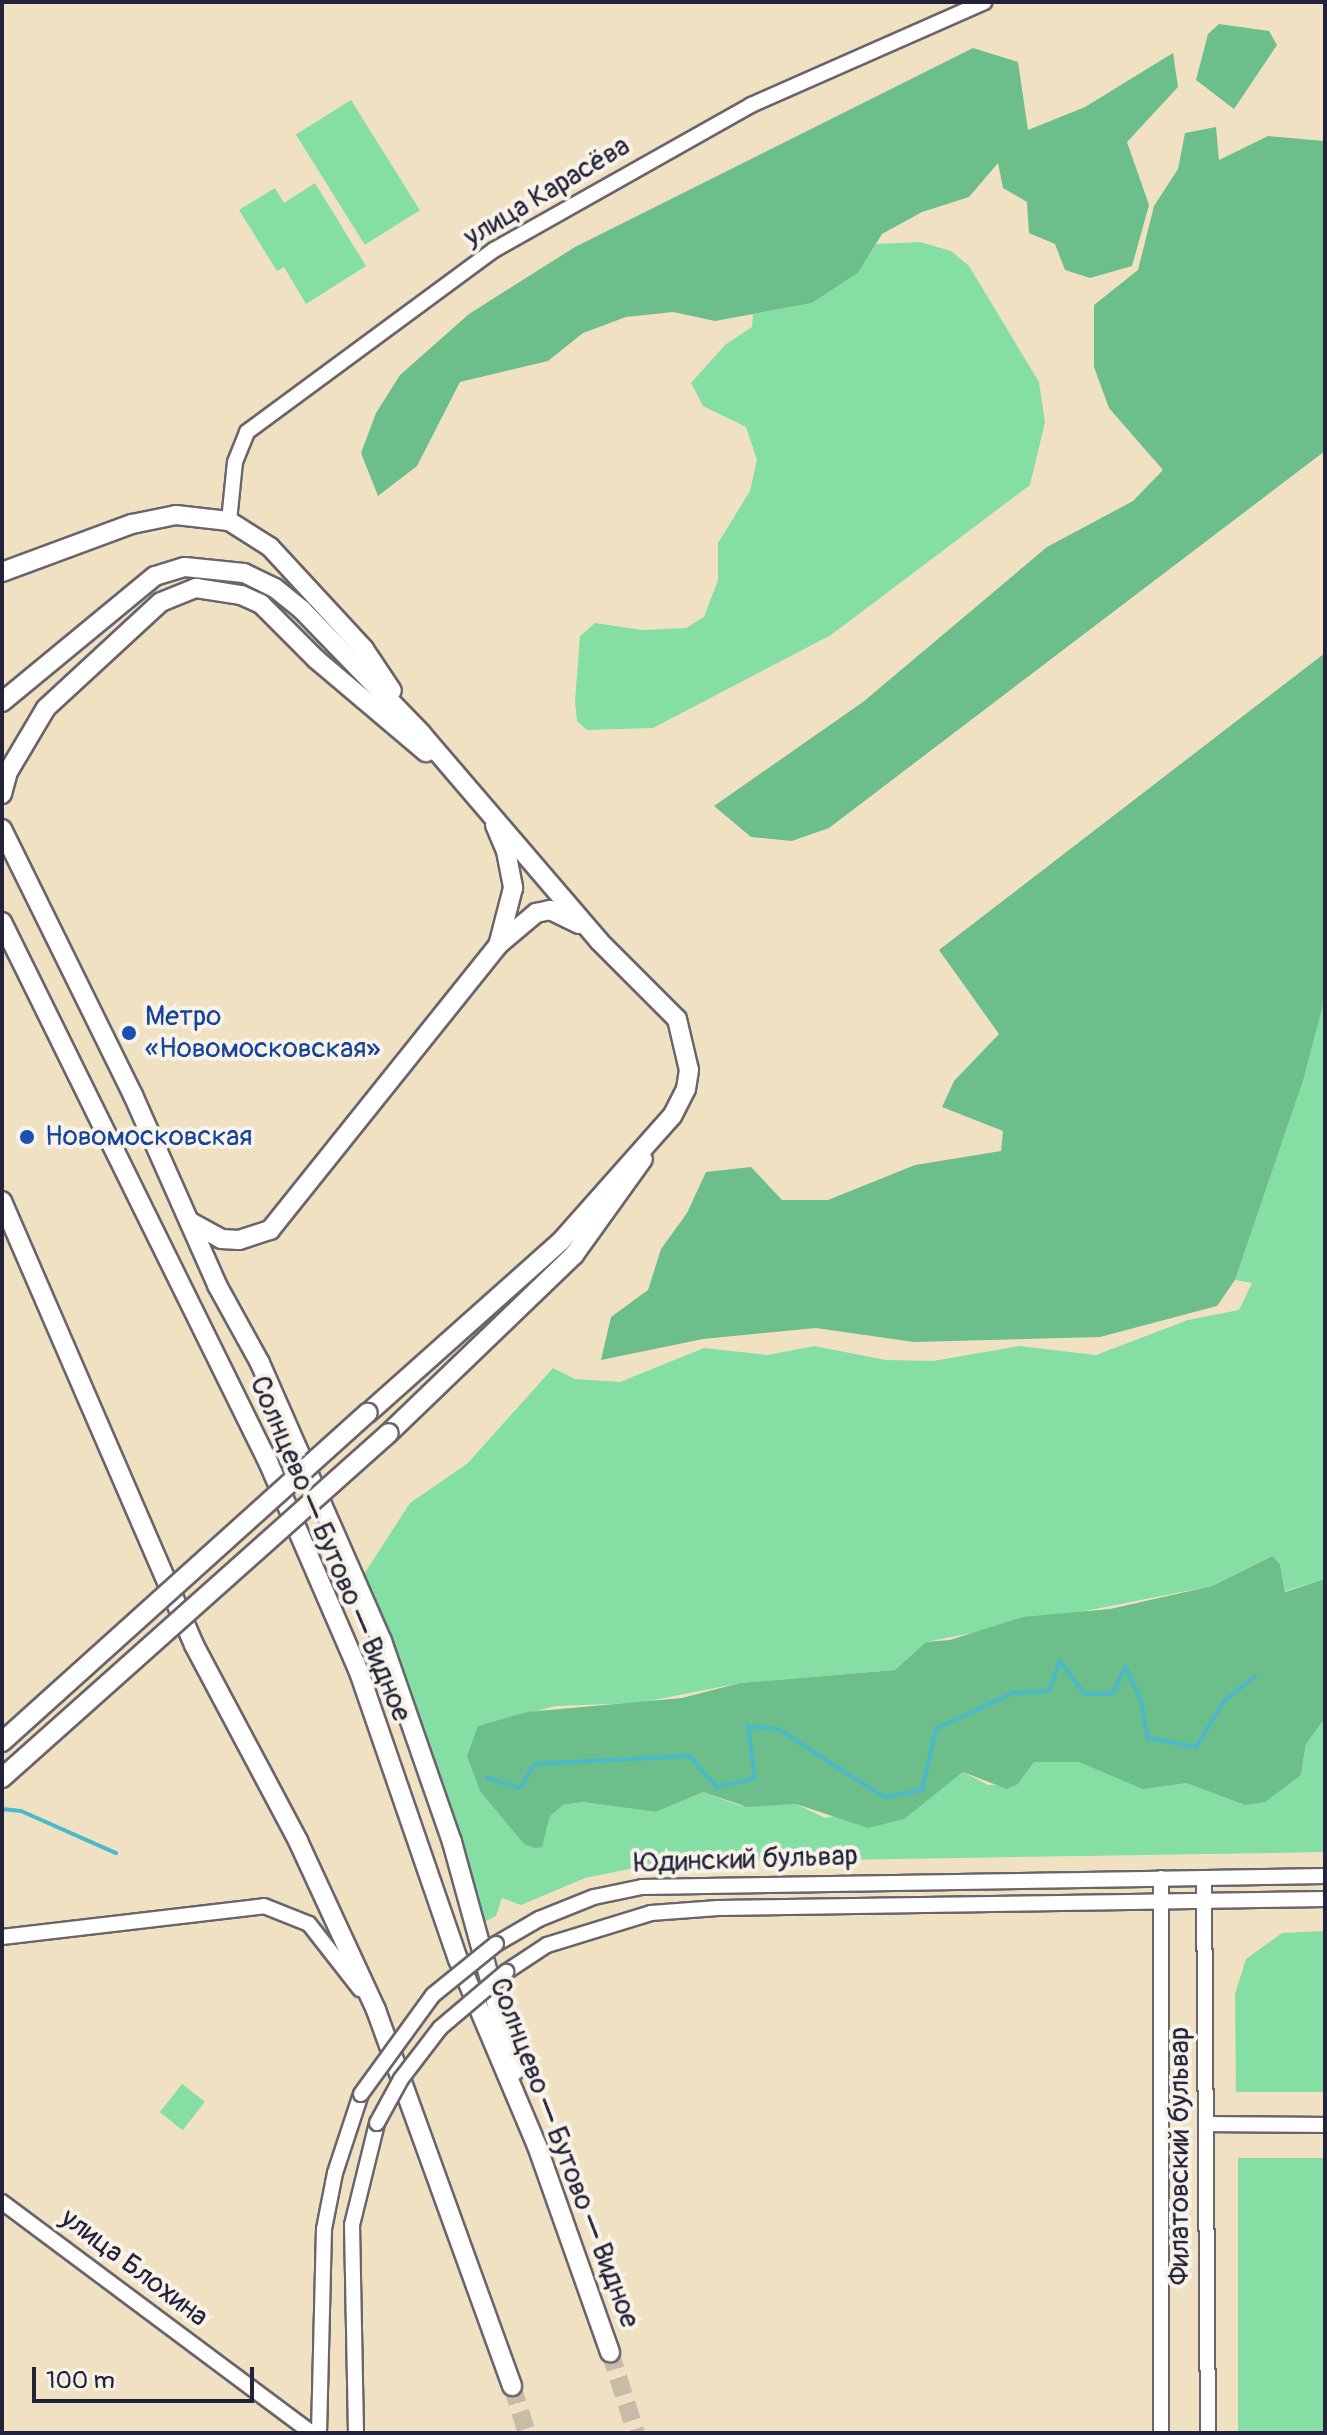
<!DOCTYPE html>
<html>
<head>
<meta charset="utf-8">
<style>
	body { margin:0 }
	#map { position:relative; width:1327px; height:2435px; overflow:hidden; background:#f1e1c3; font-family:Pangolin,sans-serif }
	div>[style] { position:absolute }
	.green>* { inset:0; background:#85dfa5; transform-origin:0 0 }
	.forest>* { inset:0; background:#6cbe8a }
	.stream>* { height:4px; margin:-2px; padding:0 2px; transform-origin:2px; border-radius:2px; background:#4cb9c8 }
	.major-tunnel>* { height:18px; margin-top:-9px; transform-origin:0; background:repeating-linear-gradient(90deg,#c8bba8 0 18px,transparent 0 27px) }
	.roads { filter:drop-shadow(2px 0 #6a656b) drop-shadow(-2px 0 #6a656b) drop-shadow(0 2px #6a656b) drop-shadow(0 -2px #6a656b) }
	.minor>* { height:14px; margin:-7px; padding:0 7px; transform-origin:7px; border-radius:7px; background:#fff }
	.major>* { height:18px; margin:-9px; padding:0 9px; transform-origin:9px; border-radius:9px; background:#fff }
	.bridges { filter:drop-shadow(2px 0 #6a656b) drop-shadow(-2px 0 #6a656b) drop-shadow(0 2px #6a656b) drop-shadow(0 -2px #6a656b) }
	.minor-bridge>* { height:14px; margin:-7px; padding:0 7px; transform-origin:7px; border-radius:7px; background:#fff }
	.major-bridge>* { height:18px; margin:-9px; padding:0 9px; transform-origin:9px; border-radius:9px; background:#fff }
	.dots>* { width:22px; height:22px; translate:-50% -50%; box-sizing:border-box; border:4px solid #f7f3e8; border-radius:50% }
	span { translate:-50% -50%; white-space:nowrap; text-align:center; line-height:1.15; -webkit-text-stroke:8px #f7f3e8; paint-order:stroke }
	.street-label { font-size:28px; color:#22223b }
	.transit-label { font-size:28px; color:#164399 }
	.left { translate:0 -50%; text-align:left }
	.frame { position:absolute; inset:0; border:4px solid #22223b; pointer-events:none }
	.scale { position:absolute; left:32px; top:2367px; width:222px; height:36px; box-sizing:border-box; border:4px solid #22223b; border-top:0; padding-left:10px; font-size:24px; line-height:28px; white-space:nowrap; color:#22223b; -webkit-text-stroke:6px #f7f3e8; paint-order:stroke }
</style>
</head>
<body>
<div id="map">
	<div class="green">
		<i style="left:351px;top:100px;width:130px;height:65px;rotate:58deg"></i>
		<i style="clip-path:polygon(315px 183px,366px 266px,306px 304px,284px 267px,277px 271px,239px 210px,275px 188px,284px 203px)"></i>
		<i style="clip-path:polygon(920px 242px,951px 251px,969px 266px,1039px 382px,1045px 422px,1030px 485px,831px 635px,653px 728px,587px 730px,577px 721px,575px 702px,580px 636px,595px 623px,642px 630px,686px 628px,704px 617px,718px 580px,718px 543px,750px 491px,757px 460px,746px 427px,703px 406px,691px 383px,725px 345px,752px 327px,753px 314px,812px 303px,858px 273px,876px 244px)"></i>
		<i style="clip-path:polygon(1325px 997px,1325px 1579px,1285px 1591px,1280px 1564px,1271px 1556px,1212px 1586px,926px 1642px,895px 1670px,740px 1683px,639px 1703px,556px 1706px,478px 1726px,496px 1809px,524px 1844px,547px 1830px,549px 1816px,563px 1805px,583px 1802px,656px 1812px,703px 1792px,741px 1806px,796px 1804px,825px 1818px,935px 1794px,963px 1772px,988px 1785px,1018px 1784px,1034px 1762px,1052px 1761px,1079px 1762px,1118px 1777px,1186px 1783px,1245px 1805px,1301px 1775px,1306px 1744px,1325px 1718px,1325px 1852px,660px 1863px,585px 1878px,521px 1905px,502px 1898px,496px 1916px,480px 1924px,364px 1574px,410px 1503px,468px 1463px,553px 1368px,575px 1379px,620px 1382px,704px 1348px,768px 1355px,814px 1346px,886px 1360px,933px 1361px,1019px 1346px,1096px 1355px,1188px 1320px,1239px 1310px,1252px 1283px,1235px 1280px,1304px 1078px)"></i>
		<i style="clip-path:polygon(1325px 1931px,1325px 2092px,1236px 2092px,1235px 1994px,1246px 1959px,1282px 1933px)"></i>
		<i style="left:182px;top:2084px;width:29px;height:36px;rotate:38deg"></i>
		<i style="left:1238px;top:2158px;width:87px;height:275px"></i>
	</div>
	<div class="forest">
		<i style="clip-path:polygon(1219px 24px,1269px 31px,1277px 45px,1234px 109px,1196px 80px,1208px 34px)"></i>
		<i style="clip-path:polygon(973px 48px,1018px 62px,1028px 130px,1085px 107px,1173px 53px,1178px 87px,1127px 142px,1149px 205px,1132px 266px,1090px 278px,1065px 270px,1055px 244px,1029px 233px,1027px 202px,1003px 188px,998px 163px,969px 197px,922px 212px,882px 234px,858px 273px,812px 303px,715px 321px,673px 312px,626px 317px,583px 333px,548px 361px,460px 382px,417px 466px,378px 496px,361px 453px,376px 413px,400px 375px,469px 314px,575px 247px)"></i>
		<i style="clip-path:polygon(1216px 127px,1219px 160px,1268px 136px,1325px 141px,1325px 451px,829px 828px,792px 841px,751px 837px,714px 806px,863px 702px,1047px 547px,1133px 501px,1163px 470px,1109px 408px,1094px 367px,1094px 305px,1138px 270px,1154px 206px,1178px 169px,1185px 133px)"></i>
		<i style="clip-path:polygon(1325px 653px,1325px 997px,1304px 1078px,1235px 1280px,1217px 1306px,1100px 1337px,914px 1342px,816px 1328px,703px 1339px,601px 1360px,611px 1317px,648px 1290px,661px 1249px,687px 1213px,706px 1172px,751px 1167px,782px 1200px,828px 1200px,915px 1165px,1001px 1151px,1003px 1131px,942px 1107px,954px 1081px,999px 1034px,939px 950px)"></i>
		<i style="clip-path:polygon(1272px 1556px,1280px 1564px,1285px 1592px,1325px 1579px,1325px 1718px,1306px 1744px,1301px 1775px,1265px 1802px,1245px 1805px,1186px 1783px,1143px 1789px,1079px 1762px,1034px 1762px,1018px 1784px,1007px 1789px,963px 1772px,904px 1819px,868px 1828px,796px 1804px,747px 1807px,703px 1792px,656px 1812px,583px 1802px,563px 1805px,550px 1816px,542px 1847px,535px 1848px,524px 1844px,480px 1791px,467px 1756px,478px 1726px,527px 1712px,682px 1698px,740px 1683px,895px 1670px,926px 1642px,950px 1640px,1023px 1617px,1110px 1609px,1212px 1586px)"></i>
	</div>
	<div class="stream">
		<i style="left:487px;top:1778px;width:34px;rotate:17deg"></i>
		<i style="left:520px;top:1788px;width:28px;rotate:-58deg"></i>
		<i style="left:535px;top:1764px;width:154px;rotate:-3deg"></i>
		<i style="left:689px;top:1756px;width:42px;rotate:47.9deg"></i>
		<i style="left:717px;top:1787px;width:39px;rotate:-13deg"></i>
		<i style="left:755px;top:1778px;width:52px;rotate:-97.7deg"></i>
		<i style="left:748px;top:1726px;width:30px;rotate:6deg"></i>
		<i style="left:778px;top:1729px;width:126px;rotate:32.7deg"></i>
		<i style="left:884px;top:1797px;width:39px;rotate:-10deg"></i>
		<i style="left:922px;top:1790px;width:63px;rotate:-77.1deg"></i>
		<i style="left:936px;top:1729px;width:84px;rotate:-25.3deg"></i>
		<i style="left:1012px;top:1693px;width:37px;rotate:-3deg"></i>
		<i style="left:1049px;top:1691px;width:32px;rotate:-70deg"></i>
		<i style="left:1060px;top:1661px;width:41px;rotate:52.9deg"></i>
		<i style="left:1085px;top:1694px;width:27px"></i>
		<i style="left:1112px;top:1694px;width:30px;rotate:-63deg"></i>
		<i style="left:1126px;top:1667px;width:36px;rotate:66deg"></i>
		<i style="left:1141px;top:1700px;width:39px;rotate:80deg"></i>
		<i style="left:1148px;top:1738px;width:49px;rotate:10.6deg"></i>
		<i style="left:1196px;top:1747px;width:54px;rotate:-58.7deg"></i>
		<i style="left:1224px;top:1701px;width:39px;rotate:-38deg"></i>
		<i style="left:2px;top:1809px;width:19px;rotate:6deg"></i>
		<i style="left:21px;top:1811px;width:104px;rotate:23.9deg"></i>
	</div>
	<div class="major-tunnel">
		<i style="left:610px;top:2352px;width:85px;rotate:72.2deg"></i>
		<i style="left:512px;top:2386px;width:49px;rotate:72.3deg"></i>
	</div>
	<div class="roads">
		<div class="minor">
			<i style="left:229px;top:521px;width:59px;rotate:-84.2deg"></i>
			<i style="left:235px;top:462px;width:32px;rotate:-68deg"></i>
			<i style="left:247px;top:432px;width:307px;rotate:-36.4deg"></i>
			<i style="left:494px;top:250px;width:295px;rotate:-29.4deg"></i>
			<i style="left:751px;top:105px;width:255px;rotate:-23.8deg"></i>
			<i style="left:1161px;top:1878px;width:555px;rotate:90deg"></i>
			<i style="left:1204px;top:1878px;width:555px;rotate:89.59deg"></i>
			<i style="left:2px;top:1937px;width:264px;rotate:-6.7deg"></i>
			<i style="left:264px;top:1906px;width:48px;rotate:21.8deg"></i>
			<i style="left:309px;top:1924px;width:83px;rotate:51.9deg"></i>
			<i style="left:496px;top:1944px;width:50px;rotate:-30.2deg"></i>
			<i style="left:539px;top:1919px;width:59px;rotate:-21.8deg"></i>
			<i style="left:594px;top:1897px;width:49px;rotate:-11.8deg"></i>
			<i style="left:642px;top:1887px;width:683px;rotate:-0.92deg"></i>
			<i style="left:506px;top:1972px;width:49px;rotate:-33.4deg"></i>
			<i style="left:547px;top:1945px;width:109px;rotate:-17.1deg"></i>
			<i style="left:651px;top:1913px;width:67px;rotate:-4.3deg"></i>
			<i style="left:718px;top:1908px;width:607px;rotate:-0.85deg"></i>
			<i style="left:1206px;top:2124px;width:119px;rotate:0.5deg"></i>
			<i style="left:2px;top:2202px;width:387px;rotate:36.7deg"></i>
			<i style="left:319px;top:2433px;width:204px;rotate:-88.6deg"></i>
			<i style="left:324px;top:2229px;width:57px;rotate:-78.9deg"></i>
			<i style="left:335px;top:2173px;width:83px;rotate:-71.8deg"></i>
			<i style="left:356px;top:2433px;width:208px;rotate:-91.1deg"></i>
			<i style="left:352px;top:2225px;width:105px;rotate:-76.2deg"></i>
		</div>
		<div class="major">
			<i style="left:2px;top:572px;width:139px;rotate:-20.3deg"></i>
			<i style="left:132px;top:524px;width:45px;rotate:-11.6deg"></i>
			<i style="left:176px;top:515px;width:53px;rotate:6.5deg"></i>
			<i style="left:229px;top:521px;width:49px;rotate:32.4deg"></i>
			<i style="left:270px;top:547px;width:139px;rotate:47.3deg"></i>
			<i style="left:364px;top:649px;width:50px;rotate:56.3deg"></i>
			<i style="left:2px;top:702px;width:198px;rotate:-39.5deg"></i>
			<i style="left:155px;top:576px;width:31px;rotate:-17deg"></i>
			<i style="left:185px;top:567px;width:59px;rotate:5.8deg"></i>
			<i style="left:244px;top:573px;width:34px;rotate:26deg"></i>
			<i style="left:275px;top:588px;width:35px;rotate:39deg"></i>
			<i style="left:302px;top:610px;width:171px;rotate:45.9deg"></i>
			<i style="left:421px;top:733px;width:274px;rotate:49.4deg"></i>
			<i style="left:599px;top:941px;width:110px;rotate:45deg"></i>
			<i style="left:677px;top:1019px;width:52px;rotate:76.8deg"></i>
			<i style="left:689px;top:1070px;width:19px;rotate:99deg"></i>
			<i style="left:686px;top:1089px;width:30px;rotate:117deg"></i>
			<i style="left:672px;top:1116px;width:169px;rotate:131.6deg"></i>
			<i style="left:560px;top:1242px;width:257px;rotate:138.3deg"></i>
			<i style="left:2px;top:794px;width:23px;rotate:-75deg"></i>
			<i style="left:8px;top:772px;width:74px;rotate:-59.3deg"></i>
			<i style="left:46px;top:708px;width:156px;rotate:-42.7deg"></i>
			<i style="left:161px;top:602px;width:38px;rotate:-22deg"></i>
			<i style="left:196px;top:588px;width:46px;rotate:8.8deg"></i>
			<i style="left:241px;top:595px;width:22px;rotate:24deg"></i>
			<i style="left:261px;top:604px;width:79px;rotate:45deg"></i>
			<i style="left:317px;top:660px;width:143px;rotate:40.2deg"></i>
			<i style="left:495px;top:825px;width:28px;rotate:67deg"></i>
			<i style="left:506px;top:851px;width:38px;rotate:79deg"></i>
			<i style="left:513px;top:888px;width:56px;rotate:104.5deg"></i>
			<i style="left:2px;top:829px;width:297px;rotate:63.8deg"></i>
			<i style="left:133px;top:1095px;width:208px;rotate:66.1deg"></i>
			<i style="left:217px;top:1285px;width:89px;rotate:61.1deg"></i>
			<i style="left:260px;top:1363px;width:304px;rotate:66.3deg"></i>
			<i style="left:382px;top:1641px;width:213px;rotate:70.8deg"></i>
			<i style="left:452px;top:1842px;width:237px;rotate:74.6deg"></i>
			<i style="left:2px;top:922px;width:604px;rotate:63.77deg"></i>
			<i style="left:269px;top:1464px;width:227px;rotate:66.6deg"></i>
			<i style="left:359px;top:1672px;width:304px;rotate:71deg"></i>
			<i style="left:458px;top:1959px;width:203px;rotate:67.1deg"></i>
			<i style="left:537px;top:2146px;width:219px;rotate:70.5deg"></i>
			<i style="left:2px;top:1201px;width:484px;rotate:66.6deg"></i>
			<i style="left:194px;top:1645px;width:222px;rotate:62deg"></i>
			<i style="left:298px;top:1841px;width:186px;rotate:65.2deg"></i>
			<i style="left:376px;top:2010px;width:400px;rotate:70.1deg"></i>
			<i style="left:189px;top:1221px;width:37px;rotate:29deg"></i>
			<i style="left:221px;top:1239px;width:18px;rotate:3deg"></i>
			<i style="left:239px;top:1240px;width:33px;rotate:-18deg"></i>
			<i style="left:270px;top:1230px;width:365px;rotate:-51.3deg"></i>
			<i style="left:498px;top:945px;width:50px;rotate:-40.1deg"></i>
			<i style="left:536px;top:913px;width:14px;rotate:-12deg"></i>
			<i style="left:550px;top:910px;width:32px;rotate:26deg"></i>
			<i style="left:389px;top:1433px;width:257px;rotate:-43.9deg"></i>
			<i style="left:574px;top:1255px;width:118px;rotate:-54.3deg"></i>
		</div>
	</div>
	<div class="bridges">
		<div class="minor-bridge">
			<i style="left:361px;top:2094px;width:122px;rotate:-54deg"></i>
			<i style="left:433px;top:1995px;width:81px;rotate:-39deg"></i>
			<i style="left:377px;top:2123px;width:50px;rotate:-61.4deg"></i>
			<i style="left:401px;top:2079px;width:64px;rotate:-52.6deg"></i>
			<i style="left:440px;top:2028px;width:87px;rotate:-40.3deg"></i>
		</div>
		<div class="major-bridge">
			<i style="left:2px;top:1742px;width:492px;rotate:-42deg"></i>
			<i style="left:2px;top:1778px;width:518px;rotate:-41.72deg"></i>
		</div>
	</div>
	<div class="dots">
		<i style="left:129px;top:1033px;background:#1a4fb4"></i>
		<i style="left:27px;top:1137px;background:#1a4fb4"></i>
	</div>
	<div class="street-label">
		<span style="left:547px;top:192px;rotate:-31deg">улица Карасёва</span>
		<span style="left:330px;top:1549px;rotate:67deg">Солнцево — Бутово — Видное</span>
		<span style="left:746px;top:1860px;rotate:-2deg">Юдинский бульвар</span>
		<span style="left:564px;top:2153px;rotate:69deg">Солнцево — Бутово — Видное</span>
		<span style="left:1180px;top:2156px;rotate:-90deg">Филатовский бульвар</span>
		<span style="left:134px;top:2268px;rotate:37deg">улица Блохина</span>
	</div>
	<div class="transit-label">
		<span class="left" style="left:145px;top:1033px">Метро<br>«Новомосковская»</span>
		<span class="left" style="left:45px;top:1137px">Новомосковская</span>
	</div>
	<div class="frame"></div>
	<div class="scale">100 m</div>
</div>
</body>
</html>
